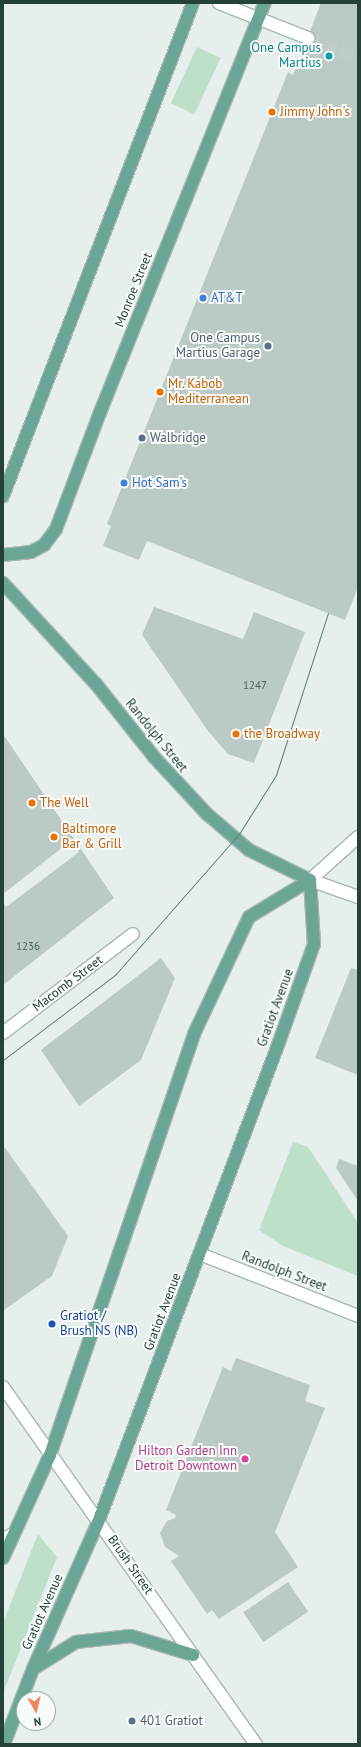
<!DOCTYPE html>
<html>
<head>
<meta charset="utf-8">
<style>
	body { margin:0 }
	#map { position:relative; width:361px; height:1747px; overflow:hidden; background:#e6efeb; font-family:"PT Sans",sans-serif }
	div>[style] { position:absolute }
	.green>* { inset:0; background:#bfe0c8; transform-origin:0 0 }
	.building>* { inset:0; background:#bbcac4; transform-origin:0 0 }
	.minor-tunnel>* { height:12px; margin-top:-6px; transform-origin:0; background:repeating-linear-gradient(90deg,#bfccc8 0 12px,transparent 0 18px) }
	.roads { filter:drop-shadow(1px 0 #a8b8b2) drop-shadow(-1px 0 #a8b8b2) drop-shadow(0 1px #a8b8b2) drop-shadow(0 -1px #a8b8b2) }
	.minor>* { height:12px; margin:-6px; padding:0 6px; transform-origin:6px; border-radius:6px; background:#fff }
	.major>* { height:12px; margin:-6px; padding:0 6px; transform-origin:6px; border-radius:6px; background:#6aa596 }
	.tram>* { height:1px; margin:-0.5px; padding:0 0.5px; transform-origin:0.5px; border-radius:0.5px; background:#5f7d75 }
	.dots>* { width:11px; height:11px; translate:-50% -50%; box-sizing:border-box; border:2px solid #f7fbf9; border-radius:50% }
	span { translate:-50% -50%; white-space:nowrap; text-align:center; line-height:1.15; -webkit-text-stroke:4px #f7fbf9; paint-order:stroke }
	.number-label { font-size:11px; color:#4a645c }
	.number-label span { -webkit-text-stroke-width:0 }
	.culture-label { font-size:13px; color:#0d838f }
	.right { translate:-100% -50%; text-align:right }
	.food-label { font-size:13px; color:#c56008 }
	.left { translate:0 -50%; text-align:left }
	.street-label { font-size:13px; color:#24423a }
	.shop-label { font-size:13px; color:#366cbe }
	.service-label { font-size:13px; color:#4e5e75 }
	.transit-label { font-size:13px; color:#164399 }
	.hotel-label { font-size:13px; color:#b23c85 }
	.frame { position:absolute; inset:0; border:4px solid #24423a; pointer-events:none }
	.north { position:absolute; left:16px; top:1691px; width:40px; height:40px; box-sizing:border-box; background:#f7fbf9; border:1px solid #a3b1ad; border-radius:50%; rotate:172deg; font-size:11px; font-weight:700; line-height:16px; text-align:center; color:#24423a }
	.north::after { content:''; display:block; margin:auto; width:14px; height:18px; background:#f4845f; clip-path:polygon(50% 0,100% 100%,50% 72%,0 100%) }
</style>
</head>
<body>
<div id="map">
	<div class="green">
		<i style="left:197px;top:47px;width:26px;height:62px;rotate:25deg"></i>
		<i style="clip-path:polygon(293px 1142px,308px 1147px,358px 1223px,358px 1276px,283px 1246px,259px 1230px)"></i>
		<i style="clip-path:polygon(38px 1534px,57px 1557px,3px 1693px,3px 1623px)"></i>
	</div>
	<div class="building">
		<i style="clip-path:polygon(321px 3px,358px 3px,358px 587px,345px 620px,147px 541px,139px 560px,103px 546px,111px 526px,107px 524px,288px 72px,293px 75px)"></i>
		<i style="clip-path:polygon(154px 607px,243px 639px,254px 612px,305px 632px,254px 763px,228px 754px,208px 731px,142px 635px)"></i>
		<i style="clip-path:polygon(3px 734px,114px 898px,3px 985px,3px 903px,6px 907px,79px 852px,72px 840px,3px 894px)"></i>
		<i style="clip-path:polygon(161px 958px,175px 978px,141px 1060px,79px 1106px,41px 1050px)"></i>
		<i style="clip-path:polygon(351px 968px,358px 970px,358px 1075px,315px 1058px)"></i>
		<i style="clip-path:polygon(3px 1145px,68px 1236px,52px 1276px,4px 1310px)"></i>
		<i style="clip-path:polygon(339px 1159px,358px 1166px,358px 1201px,336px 1168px)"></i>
		<i style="clip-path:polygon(236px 1358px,310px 1385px,305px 1401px,325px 1408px,275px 1532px,298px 1567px,219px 1619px,212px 1610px,207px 1614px,171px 1561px,179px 1556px,165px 1547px,160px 1533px,167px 1521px,175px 1518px,176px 1515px,166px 1510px,223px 1367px,231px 1371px)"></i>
		<i style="left:288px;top:1582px;width:36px;height:54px;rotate:56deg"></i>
	</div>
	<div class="minor-tunnel">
		<i style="left:308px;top:38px;width:54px;rotate:21.8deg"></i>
	</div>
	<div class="roads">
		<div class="minor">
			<i style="left:219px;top:3px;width:96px;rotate:21.5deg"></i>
			<i style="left:358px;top:837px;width:64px;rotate:138.1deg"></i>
			<i style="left:310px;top:880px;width:51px;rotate:19.5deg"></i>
			<i style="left:3px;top:1033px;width:163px;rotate:-37.3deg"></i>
			<i style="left:200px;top:1254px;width:170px;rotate:21.4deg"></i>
			<i style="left:3px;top:1387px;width:438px;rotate:54.7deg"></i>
			<i style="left:3px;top:1539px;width:11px;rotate:-27deg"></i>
		</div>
		<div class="major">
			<i style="left:3px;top:496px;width:528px;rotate:-68.92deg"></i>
			<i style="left:3px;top:555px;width:28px;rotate:-6deg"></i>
			<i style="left:31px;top:552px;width:15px;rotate:-28deg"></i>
			<i style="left:44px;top:545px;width:20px;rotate:-53deg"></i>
			<i style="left:56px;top:529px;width:127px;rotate:-69.3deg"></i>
			<i style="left:101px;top:410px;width:439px;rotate:-68.1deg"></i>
			<i style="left:3px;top:583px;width:137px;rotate:47.4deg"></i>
			<i style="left:96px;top:684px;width:93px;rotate:51.5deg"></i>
			<i style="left:154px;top:757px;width:78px;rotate:47.1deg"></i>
			<i style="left:207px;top:814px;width:55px;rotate:40.6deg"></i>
			<i style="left:249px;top:850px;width:68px;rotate:26.2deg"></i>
			<i style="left:3px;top:1558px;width:113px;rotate:-65.5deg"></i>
			<i style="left:50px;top:1455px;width:445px;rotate:-71.1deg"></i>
			<i style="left:194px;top:1034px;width:129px;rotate:-64.8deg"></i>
			<i style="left:249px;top:917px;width:71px;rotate:-31.2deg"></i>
			<i style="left:33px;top:1669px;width:51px;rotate:-32.1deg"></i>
			<i style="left:76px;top:1642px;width:55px;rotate:-6.2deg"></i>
			<i style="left:131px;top:1636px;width:65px;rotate:17deg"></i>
			<i style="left:4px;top:1744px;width:80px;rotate:-68.9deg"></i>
			<i style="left:33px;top:1669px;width:163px;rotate:-66.1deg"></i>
			<i style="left:99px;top:1520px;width:508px;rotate:-69.35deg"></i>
			<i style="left:278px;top:1045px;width:107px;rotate:-70.4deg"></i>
			<i style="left:314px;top:944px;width:64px;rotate:-93.6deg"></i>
		</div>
	</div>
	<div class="tram">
		<i style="left:3px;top:1060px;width:141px;rotate:-37.2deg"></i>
		<i style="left:115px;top:975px;width:188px;rotate:-48.7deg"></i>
		<i style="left:239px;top:834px;width:70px;rotate:-57.9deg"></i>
		<i style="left:276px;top:775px;width:170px;rotate:-72.2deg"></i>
	</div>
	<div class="dots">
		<i style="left:329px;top:56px;background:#0f9aa8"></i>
		<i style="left:272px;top:112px;background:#e8710a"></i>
		<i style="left:203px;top:298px;background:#3f7fe0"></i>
		<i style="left:268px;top:346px;background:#5c6f8a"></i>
		<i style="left:160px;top:392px;background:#e8710a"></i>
		<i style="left:142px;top:438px;background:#5c6f8a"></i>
		<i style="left:124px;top:483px;background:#3f7fe0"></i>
		<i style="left:236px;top:734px;background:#e8710a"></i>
		<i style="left:32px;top:803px;background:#e8710a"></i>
		<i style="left:54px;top:837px;background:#e8710a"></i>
		<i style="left:52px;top:1324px;background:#1a4fb4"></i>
		<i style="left:245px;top:1459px;background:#d1479c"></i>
		<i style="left:132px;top:1721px;background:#5c6f8a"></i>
	</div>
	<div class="number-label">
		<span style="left:255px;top:685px">1247</span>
		<span style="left:28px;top:946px">1236</span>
	</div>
	<div class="culture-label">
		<span class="right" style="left:321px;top:56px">One Campus<br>Martius</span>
	</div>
	<div class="food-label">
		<span class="left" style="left:280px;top:112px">Jimmy John's</span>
		<span class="left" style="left:168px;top:392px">Mr. Kabob<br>Mediterranean</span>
		<span class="left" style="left:244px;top:734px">the Broadway</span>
		<span class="left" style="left:40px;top:803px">The Well</span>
		<span class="left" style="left:62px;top:837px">Baltimore<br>Bar &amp; Grill</span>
	</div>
	<div class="street-label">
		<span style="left:134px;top:290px;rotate:-68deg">Monroe Street</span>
		<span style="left:156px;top:736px;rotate:51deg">Randolph Street</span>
		<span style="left:68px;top:984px;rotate:-37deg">Macomb Street</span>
		<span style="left:276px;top:1008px;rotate:-70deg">Gratiot Avenue</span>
		<span style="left:284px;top:1272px;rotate:21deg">Randolph Street</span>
		<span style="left:163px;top:1312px;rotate:-69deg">Gratiot Avenue</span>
		<span style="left:130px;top:1565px;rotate:55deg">Brush Street</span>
		<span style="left:43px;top:1612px;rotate:-66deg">Gratiot Avenue</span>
	</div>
	<div class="shop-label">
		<span class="left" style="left:211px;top:298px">AT&amp;T</span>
		<span class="left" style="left:132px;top:483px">Hot Sam's</span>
	</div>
	<div class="service-label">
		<span class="right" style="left:260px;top:346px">One Campus<br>Martius Garage</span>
		<span class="left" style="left:150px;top:438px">Walbridge</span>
		<span class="left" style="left:140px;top:1721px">401 Gratiot</span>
	</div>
	<div class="transit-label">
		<span class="left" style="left:60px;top:1324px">Gratiot /<br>Brush NS (NB)</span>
	</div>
	<div class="hotel-label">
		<span class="right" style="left:237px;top:1459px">Hilton Garden Inn<br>Detroit Downtown</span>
	</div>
	<div class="frame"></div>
	<div class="north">N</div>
</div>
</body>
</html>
